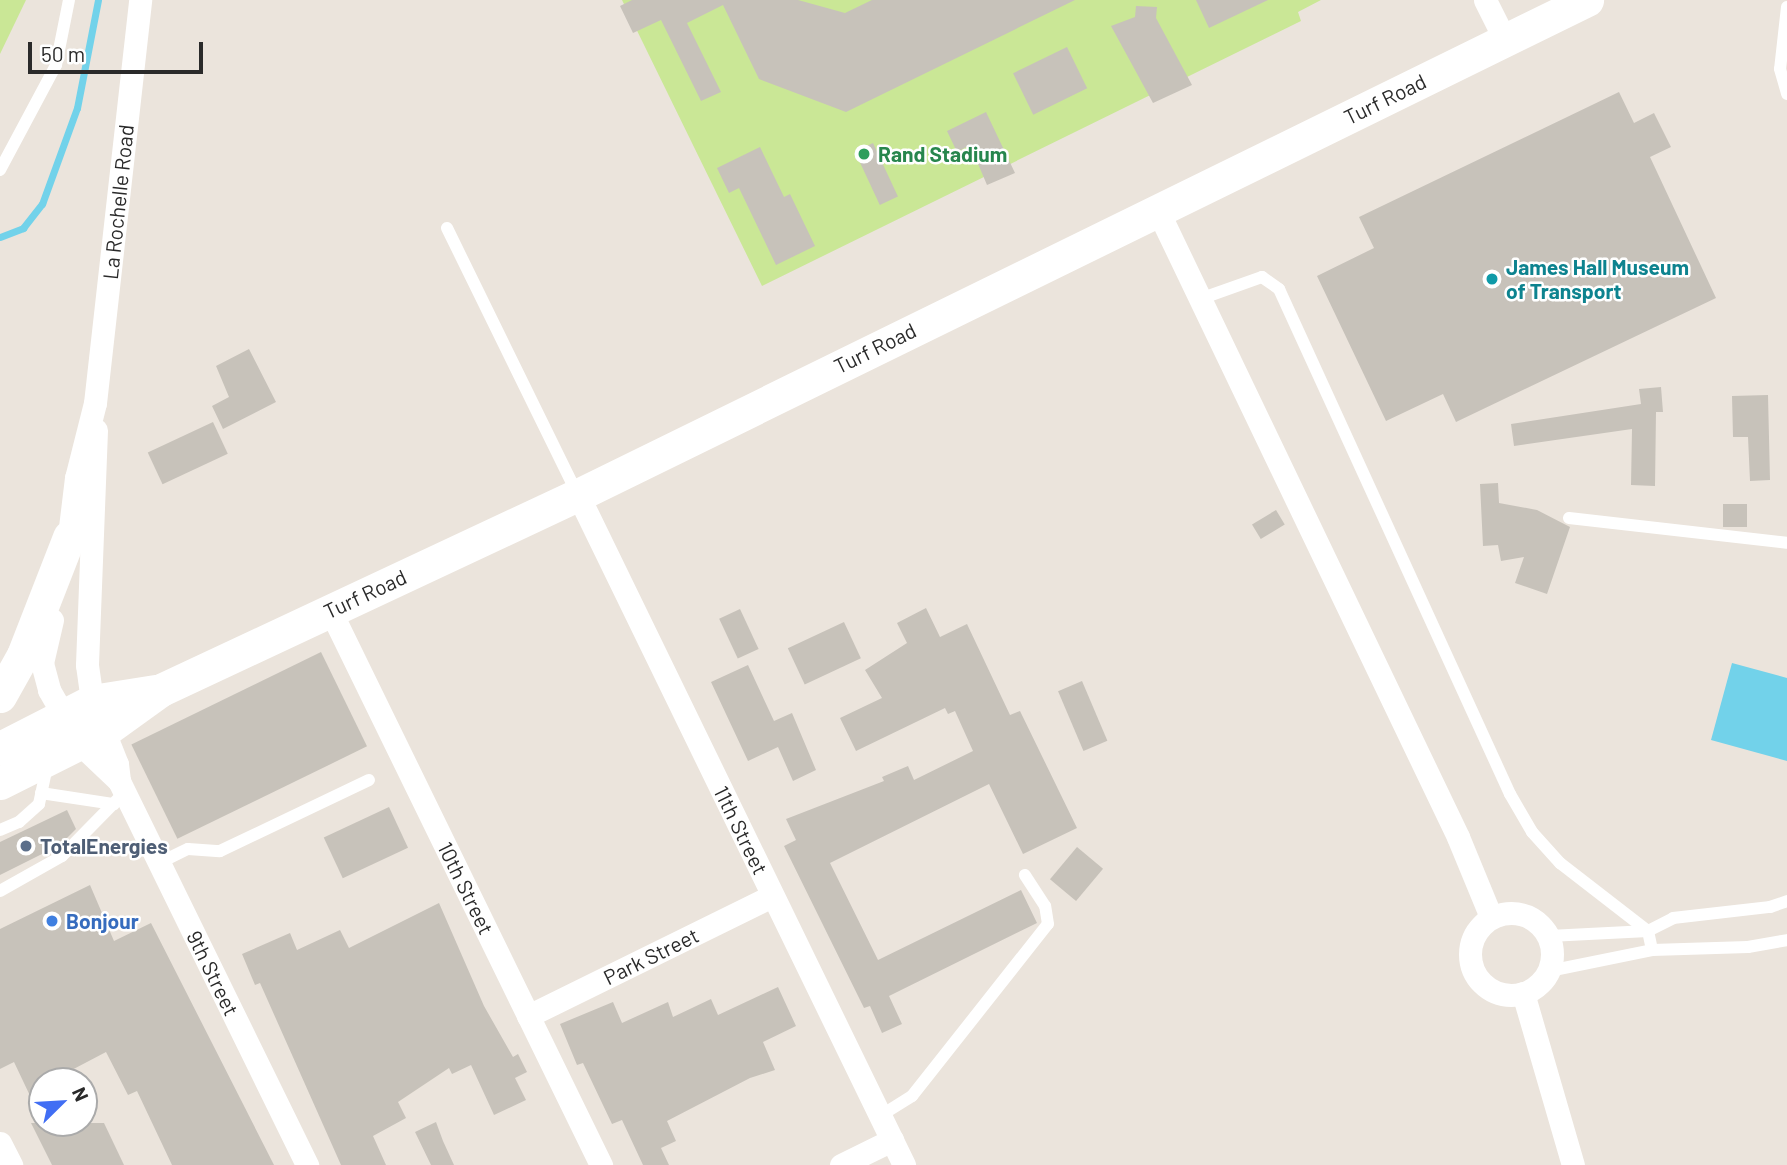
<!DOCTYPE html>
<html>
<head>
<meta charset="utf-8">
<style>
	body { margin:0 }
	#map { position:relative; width:1787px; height:1165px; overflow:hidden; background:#ebe4dc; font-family:Barlow,sans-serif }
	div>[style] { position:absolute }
	.pitch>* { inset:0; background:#cae796 }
	.water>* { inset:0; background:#72d2ea }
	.stream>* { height:7px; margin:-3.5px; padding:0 3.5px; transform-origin:3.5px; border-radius:3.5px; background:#72d2ea }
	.building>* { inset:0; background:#c7c2ba; transform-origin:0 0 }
	.lane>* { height:12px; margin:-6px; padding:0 6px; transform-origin:6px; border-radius:6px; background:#fff }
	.street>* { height:23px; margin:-11.5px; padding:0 11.5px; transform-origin:11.5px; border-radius:11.5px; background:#fff }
	.street>.ring { margin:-11.5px; padding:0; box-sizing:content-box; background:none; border:23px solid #fff; border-radius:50% }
	.secondary>* { height:33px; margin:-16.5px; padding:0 16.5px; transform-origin:16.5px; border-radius:16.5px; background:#fff }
	.dots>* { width:19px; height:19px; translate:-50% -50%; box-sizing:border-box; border:4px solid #fff; border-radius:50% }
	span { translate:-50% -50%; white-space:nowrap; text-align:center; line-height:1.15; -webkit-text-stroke:5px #fff; paint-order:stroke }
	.street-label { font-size:21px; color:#2a2a2a }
	.leisure-label { font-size:21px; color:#27864d; font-weight:700 }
	.left { translate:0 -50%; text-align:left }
	.culture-label { font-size:21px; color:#0d838f; font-weight:700 }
	.service-label { font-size:21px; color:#4e5e75; font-weight:700 }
	.shop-label { font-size:21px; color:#366cbe; font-weight:700 }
	.north { position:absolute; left:28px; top:1067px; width:70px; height:70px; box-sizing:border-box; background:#fff; border:2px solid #aaa; border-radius:50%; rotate:66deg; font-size:19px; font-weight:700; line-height:28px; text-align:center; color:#2a2a2a }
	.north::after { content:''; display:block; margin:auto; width:24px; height:32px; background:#416ef4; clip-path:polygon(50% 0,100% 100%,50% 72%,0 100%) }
	.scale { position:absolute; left:28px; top:42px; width:175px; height:32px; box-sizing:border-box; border:4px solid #2a2a2a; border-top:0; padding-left:9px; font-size:21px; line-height:24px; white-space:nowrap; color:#2a2a2a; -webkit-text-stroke:5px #fff; paint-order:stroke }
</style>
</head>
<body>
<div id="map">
	<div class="pitch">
		<i style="clip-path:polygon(0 0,26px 0,0 54px)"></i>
		<i style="clip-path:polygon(622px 0,1321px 0,1298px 12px,1301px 21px,762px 286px)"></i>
	</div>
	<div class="water">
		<i style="clip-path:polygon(1732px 663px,1787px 678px,1787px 761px,1711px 740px)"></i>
	</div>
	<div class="stream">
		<i style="left:0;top:237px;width:25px;rotate:-21deg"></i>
		<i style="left:23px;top:228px;width:31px;rotate:-52deg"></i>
		<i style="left:42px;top:204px;width:102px;rotate:-70deg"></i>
		<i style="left:77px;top:108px;width:110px;rotate:-79deg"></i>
	</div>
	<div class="building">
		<i style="clip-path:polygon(632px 0,798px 0,845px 13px,872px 0,1075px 0,846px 112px,759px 79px,723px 5px,687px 23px,721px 92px,701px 101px,661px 20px,633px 33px,620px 6px)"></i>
		<i style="clip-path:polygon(1196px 0,1268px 0,1209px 28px)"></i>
		<i style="clip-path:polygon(1136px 6px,1157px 7px,1156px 18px,1192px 85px,1153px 103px,1111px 26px,1135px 17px)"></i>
		<i style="left:1067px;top:47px;width:46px;height:60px;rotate:64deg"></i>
		<i style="clip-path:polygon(1619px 92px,1634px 123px,1654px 113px,1671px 147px,1650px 157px,1716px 298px,1456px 422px,1443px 394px,1386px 421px,1317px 276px,1374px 248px,1359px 217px)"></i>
		<i style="clip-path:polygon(986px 112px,1015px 173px,987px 185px,970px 145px,957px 152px,947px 131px)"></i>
		<i style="left:873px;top:143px;width:59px;height:20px;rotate:65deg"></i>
		<i style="clip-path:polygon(760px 147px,784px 197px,790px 194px,815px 246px,776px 265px,739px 188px,729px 193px,717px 168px)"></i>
		<i style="clip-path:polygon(249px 349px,276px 402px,223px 429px,212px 406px,229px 397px,216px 366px)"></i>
		<i style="clip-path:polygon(1661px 387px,1663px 412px,1656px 412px,1655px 486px,1631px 485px,1632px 429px,1514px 446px,1511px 424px,1641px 404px,1639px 389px)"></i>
		<i style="clip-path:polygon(1768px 395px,1770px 480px,1750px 481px,1748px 437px,1733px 437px,1732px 396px)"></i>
		<i style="left:213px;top:422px;width:35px;height:72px;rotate:65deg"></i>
		<i style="clip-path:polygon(1498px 483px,1499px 503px,1537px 510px,1570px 527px,1547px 594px,1515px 583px,1524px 557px,1501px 561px,1498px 545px,1483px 546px,1480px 484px)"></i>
		<i style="left:1723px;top:504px;width:24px;height:23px"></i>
		<i style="left:1276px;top:510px;width:17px;height:28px;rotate:59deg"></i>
		<i style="clip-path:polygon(926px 608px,940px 637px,967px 624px,1010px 715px,1020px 711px,1077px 828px,1023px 854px,989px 784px,830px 863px,878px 960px,1021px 890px,1037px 923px,889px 996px,902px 1024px,882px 1033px,870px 1006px,864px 1008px,784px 846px,796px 840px,786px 819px,884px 781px,882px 777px,908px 766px,914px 780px,973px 751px,955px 711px,948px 714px,945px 708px,856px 751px,840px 718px,882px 698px,865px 670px,907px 643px,897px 623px)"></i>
		<i style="left:740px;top:609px;width:44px;height:23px;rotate:65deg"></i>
		<i style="left:844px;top:622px;width:40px;height:62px;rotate:65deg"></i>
		<i style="left:321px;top:652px;width:105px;height:211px;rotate:64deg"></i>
		<i style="clip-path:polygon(748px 665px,774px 721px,792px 713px,816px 770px,793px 781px,778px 747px,748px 761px,711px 682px)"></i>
		<i style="left:1082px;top:681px;width:65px;height:26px;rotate:67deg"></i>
		<i style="left:389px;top:807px;width:45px;height:72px;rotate:65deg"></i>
		<i style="clip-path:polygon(67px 810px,76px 829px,60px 845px,0 875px,0 842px)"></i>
		<i style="left:1077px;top:847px;width:34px;height:42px;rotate:40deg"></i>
		<i style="clip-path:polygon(90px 885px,114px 941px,151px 923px,274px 1165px,172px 1165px,137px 1091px,128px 1095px,106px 1052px,66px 1073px,70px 1081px,42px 1081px,42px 1121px,14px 1062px,0 1069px,0 929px)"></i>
		<i style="clip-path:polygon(439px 903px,484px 1006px,513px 1057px,518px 1054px,527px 1072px,515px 1078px,526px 1100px,494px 1115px,471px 1065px,452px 1074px,449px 1068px,398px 1102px,406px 1118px,373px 1136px,386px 1165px,341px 1165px,260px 983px,255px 985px,242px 954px,290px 933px,297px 950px,340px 930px,349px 948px)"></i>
		<i style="clip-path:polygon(778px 987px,796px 1026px,763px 1042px,775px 1070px,750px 1078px,667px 1121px,676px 1141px,661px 1148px,669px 1165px,643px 1165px,622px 1120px,612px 1124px,583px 1063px,577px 1065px,560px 1024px,613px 1002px,622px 1023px,668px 1002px,673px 1017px,711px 999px,718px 1015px)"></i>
		<i style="clip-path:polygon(436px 1122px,443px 1141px,454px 1165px,431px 1165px,415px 1132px)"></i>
		<i style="clip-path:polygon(31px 1123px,104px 1123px,124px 1165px,52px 1165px)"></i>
	</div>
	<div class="lane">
		<i style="left:1787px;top:7px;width:62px;rotate:96.4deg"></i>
		<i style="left:1780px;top:69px;width:26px;rotate:74deg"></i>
		<i style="left:0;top:170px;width:119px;rotate:-61.9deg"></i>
		<i style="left:56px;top:65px;width:66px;rotate:-78.7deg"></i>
		<i style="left:447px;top:228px;width:297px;rotate:63.9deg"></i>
		<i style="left:1200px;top:299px;width:66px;rotate:-19.5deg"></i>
		<i style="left:1262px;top:277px;width:21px;rotate:35deg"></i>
		<i style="left:1279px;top:289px;width:555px;rotate:65.42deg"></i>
		<i style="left:1510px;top:794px;width:44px;rotate:59.9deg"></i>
		<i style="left:1532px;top:832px;width:42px;rotate:47.9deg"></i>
		<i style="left:1560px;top:863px;width:111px;rotate:37.7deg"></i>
		<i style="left:1648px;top:931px;width:19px;rotate:78deg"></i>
		<i style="left:1569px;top:518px;width:219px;rotate:6.5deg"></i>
		<i style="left:41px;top:793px;width:74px;rotate:8.6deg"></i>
		<i style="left:0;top:830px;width:21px;rotate:-23deg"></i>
		<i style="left:19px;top:822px;width:27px;rotate:-42deg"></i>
		<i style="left:39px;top:804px;width:40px;rotate:-78deg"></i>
		<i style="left:159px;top:863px;width:32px;rotate:-26deg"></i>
		<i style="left:188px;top:849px;width:32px;rotate:4deg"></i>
		<i style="left:220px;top:851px;width:165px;rotate:-25.5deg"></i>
		<i style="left:0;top:891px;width:71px;rotate:-29.4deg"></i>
		<i style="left:62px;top:856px;width:90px;rotate:-45.5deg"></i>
		<i style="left:1549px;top:936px;width:99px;rotate:-2.9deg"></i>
		<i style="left:1648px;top:931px;width:28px;rotate:-27deg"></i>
		<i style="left:1673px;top:918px;width:98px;rotate:-6.5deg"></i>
		<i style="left:1770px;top:907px;width:18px;rotate:-19deg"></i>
		<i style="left:1549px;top:971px;width:105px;rotate:-11.5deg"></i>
		<i style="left:1652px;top:950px;width:96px;rotate:-1.8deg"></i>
		<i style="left:1748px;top:947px;width:40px;rotate:-10deg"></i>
		<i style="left:880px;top:1116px;width:38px;rotate:-32deg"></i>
		<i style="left:912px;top:1096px;width:219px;rotate:-51.7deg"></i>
		<i style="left:1048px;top:924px;width:18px;rotate:-99deg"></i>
		<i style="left:1045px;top:906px;width:37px;rotate:-123deg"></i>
	</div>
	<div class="street">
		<i style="left:1485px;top:0;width:45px;rotate:63.4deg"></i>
		<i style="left:1158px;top:211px;width:694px;rotate:64.39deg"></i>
		<i style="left:1458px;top:837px;width:87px;rotate:67.6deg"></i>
		<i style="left:96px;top:430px;width:235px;rotate:92.2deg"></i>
		<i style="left:87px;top:665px;width:36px;rotate:82deg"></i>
		<i style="left:92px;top:701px;width:68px;rotate:68.4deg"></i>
		<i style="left:117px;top:764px;width:17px;rotate:83deg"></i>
		<i style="left:578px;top:495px;width:745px;rotate:64.05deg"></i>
		<i style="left:67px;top:552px;width:75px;rotate:-83.1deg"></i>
		<i style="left:76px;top:478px;width:77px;rotate:-75.8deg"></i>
		<i style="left:95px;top:403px;width:406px;rotate:-83.6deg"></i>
		<i style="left:330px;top:610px;width:618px;rotate:63.97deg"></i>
		<i style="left:52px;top:620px;width:44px;rotate:103.1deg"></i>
		<i style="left:42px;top:663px;width:28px;rotate:75deg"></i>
		<i style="left:49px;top:690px;width:62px;rotate:60.1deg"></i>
		<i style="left:80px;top:744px;width:54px;rotate:43.5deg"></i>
		<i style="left:119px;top:781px;width:428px;rotate:63.9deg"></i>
		<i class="ring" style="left:1470px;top:913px;width:59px;height:59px"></i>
		<i style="left:1523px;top:993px;width:179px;rotate:73.8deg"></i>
		<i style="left:528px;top:1016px;width:272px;rotate:-26.2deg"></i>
		<i style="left:0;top:1143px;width:25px;rotate:63deg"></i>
		<i style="left:841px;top:1165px;width:57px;rotate:-26.1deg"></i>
	</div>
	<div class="secondary">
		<i style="left:0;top:696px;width:47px;rotate:-60.7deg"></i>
		<i style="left:23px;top:655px;width:127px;rotate:-68.7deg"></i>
		<i style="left:0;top:748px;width:103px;rotate:-27.1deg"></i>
		<i style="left:92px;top:701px;width:64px;rotate:-9deg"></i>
		<i style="left:0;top:783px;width:116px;rotate:-26.6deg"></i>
		<i style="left:104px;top:731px;width:70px;rotate:-35.7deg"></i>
		<i style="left:161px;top:690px;width:460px;rotate:-25.1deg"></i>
		<i style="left:578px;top:495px;width:1124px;rotate:-26.13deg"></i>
	</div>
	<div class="dots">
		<i style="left:864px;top:154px;background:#2e9e5b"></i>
		<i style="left:1492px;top:279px;background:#0f9aa8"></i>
		<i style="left:26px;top:846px;background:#5c6f8a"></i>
		<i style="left:52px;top:921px;background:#3f7fe0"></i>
	</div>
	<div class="street-label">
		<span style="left:1385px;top:99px;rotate:-26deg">Turf Road</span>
		<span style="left:118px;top:202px;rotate:-84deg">La Rochelle Road</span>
		<span style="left:875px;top:348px;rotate:-26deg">Turf Road</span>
		<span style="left:365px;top:594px;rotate:-25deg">Turf Road</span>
		<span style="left:741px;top:830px;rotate:64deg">11th Street</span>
		<span style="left:466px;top:888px;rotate:64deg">10th Street</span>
		<span style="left:651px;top:956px;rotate:-26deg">Park Street</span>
		<span style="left:213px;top:973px;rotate:64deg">9th Street</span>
	</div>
	<div class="leisure-label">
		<span class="left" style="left:878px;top:154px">Rand Stadium</span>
	</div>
	<div class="culture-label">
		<span class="left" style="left:1506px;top:279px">James Hall Museum<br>of Transport</span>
	</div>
	<div class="service-label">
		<span class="left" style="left:40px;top:846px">TotalEnergies</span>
	</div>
	<div class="shop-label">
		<span class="left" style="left:66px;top:921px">Bonjour</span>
	</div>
	<div class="north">N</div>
	<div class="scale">50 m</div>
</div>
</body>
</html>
